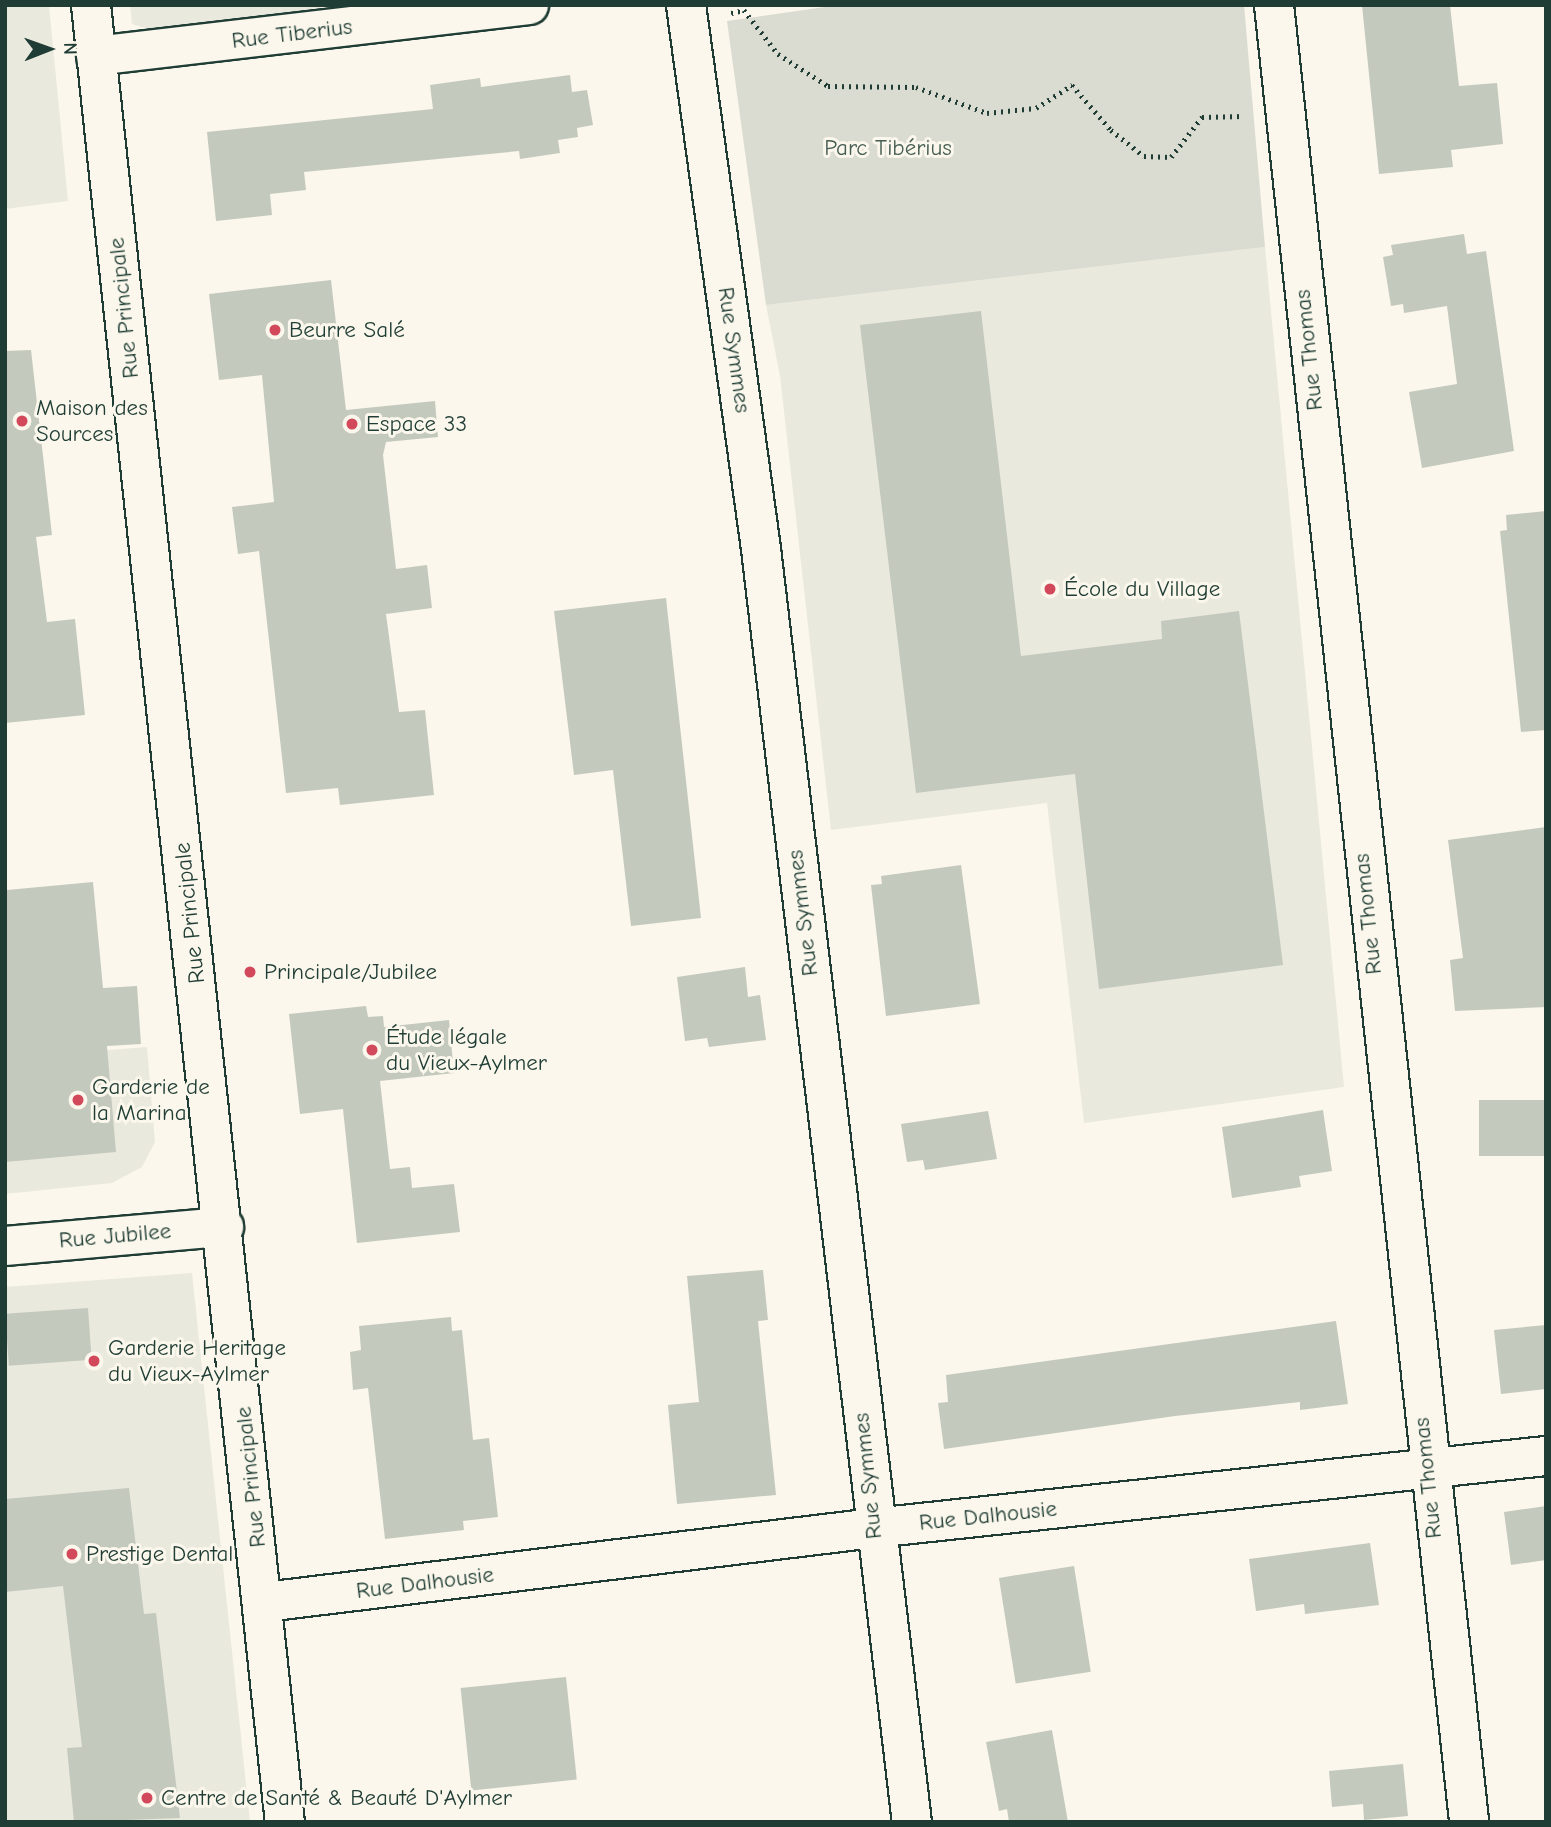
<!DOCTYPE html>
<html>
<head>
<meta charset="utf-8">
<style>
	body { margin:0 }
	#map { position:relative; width:1551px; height:1827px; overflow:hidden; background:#fbf7ec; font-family:"Comic Neue",sans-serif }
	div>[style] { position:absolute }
	.built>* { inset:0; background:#eae9de }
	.green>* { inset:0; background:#dbdcd1 }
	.building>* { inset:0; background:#c4c9be; transform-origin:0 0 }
	.path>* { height:4.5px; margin-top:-2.25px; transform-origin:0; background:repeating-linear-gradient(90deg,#1f3d34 0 2px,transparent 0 7px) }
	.roads { filter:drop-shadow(2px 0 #1f3d34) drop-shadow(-2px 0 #1f3d34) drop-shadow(0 2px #1f3d34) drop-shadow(0 -2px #1f3d34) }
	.street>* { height:38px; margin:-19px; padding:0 19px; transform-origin:19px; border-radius:19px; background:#fbf7ec }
	.secondary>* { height:38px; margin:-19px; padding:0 19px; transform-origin:19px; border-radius:19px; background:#fbf7ec }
	.dots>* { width:19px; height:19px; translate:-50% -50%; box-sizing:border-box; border:4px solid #fbf7ec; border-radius:50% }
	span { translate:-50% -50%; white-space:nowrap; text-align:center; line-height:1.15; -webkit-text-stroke:6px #fbf7ec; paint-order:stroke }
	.street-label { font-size:23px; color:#1f3d34 }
	.park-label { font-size:23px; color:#455d53 }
	.poi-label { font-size:23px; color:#1f3d34 }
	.left { translate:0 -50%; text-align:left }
	.frame { position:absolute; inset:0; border:7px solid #1f3d34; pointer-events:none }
	.north { position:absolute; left:14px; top:14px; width:70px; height:70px; -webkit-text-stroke:5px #fbf7ec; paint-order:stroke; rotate:89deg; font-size:19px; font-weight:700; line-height:28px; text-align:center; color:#1f3d34 }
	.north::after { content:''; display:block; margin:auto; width:24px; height:32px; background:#1f3d34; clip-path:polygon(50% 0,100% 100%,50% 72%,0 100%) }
</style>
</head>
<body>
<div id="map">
	<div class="built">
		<i style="clip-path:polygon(5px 5px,49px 5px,68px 201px,5px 209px)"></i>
		<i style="clip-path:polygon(130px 5px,337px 5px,159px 32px,132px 24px)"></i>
		<i style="clip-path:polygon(1265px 247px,1344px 1087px,1084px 1123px,1047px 803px,831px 830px,780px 376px,766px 305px)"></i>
		<i style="clip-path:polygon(147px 1047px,155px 1142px,142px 1167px,112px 1183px,5px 1194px,5px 1058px)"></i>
		<i style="clip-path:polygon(192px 1273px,250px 1822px,5px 1822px,5px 1287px)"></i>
	</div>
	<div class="green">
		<i style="clip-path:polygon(839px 5px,1244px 5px,1265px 247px,766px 305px,727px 21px)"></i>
	</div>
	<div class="building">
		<i style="clip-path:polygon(1362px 5px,1450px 5px,1459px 86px,1497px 83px,1503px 144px,1451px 150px,1453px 167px,1379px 174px)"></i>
		<i style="clip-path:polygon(570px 75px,572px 92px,587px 90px,593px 125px,577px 128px,578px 137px,558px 140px,560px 153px,520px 159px,519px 151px,304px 172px,306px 190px,270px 194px,272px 215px,216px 221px,207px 132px,433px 109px,430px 85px,480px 78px,481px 87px)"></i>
		<i style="clip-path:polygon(1464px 234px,1467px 254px,1486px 251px,1514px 451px,1422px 468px,1409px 392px,1457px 384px,1447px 306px,1404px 313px,1403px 304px,1391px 306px,1383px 257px,1393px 255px,1391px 245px)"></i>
		<i style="clip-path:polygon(331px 280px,346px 410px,435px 401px,438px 437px,386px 442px,383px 455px,396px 569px,427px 565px,432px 608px,386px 614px,399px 712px,425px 710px,434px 795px,340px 805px,338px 788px,286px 793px,259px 551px,238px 554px,232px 507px,274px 502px,262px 375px,219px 380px,209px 294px)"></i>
		<i style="clip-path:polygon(981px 311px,1021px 656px,1162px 639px,1161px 621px,1239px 611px,1283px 965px,1099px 989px,1075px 774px,916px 793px,860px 325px)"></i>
		<i style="clip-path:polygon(31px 350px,52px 535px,36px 537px,47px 622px,75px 619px,85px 715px,5px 723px,5px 351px)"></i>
		<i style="clip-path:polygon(1546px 511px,1546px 730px,1521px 732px,1500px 531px,1507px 530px,1506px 515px)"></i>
		<i style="clip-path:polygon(666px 598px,701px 918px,631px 926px,613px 770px,574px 775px,554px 611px)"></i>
		<i style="clip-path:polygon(1546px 827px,1546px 1007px,1455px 1011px,1450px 960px,1463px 958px,1448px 840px)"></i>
		<i style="clip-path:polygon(961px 865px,980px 1004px,886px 1016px,871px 885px,882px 884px,881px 876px)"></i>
		<i style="clip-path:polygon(93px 882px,103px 988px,137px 986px,141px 1044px,107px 1046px,116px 1152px,5px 1162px,7px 890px)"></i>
		<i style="clip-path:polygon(745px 967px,748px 997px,760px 995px,766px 1040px,709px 1047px,707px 1038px,685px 1041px,677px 977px)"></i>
		<i style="clip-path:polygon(366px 1006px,368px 1017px,383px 1016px,384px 1027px,449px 1020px,454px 1073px,380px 1081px,390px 1169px,410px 1167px,412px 1188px,454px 1184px,460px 1232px,357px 1243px,343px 1109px,300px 1114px,289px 1014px)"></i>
		<i style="left:1546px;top:1100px;width:56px;height:67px;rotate:90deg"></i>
		<i style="clip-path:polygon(1323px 1110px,1332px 1171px,1299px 1176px,1301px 1187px,1232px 1198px,1222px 1127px)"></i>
		<i style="clip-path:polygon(988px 1111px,997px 1159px,925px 1170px,923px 1160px,907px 1162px,901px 1124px)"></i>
		<i style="clip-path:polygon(763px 1270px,768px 1320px,758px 1321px,776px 1495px,677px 1504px,668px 1405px,699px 1402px,687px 1276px)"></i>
		<i style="left:88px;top:1308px;width:52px;height:83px;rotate:86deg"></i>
		<i style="clip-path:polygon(451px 1317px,452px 1331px,462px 1330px,473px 1440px,489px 1438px,498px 1517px,463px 1521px,464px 1530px,385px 1539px,368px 1388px,353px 1390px,350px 1352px,361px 1350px,359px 1326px)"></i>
		<i style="clip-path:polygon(1336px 1321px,1348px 1404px,1300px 1410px,1300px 1402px,1175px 1416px,944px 1449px,938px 1403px,948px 1402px,946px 1375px)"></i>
		<i style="clip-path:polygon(1546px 1325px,1546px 1389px,1501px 1394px,1494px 1330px)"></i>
		<i style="clip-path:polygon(129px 1488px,144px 1614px,156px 1613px,180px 1818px,74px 1822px,67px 1748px,82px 1747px,63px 1586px,5px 1592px,5px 1499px)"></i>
		<i style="clip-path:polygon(1546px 1506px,1546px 1560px,1511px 1565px,1504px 1512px)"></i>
		<i style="clip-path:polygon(1370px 1543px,1379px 1605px,1305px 1614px,1304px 1604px,1256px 1611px,1249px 1559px)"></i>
		<i style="left:1074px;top:1566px;width:107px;height:76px;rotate:81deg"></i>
		<i style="left:566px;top:1677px;width:103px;height:106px;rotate:84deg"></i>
		<i style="clip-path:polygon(1052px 1730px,1068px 1822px,1009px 1822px,1007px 1809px,999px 1811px,986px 1742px)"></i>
		<i style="clip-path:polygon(1403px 1764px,1408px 1816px,1364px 1820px,1363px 1804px,1332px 1807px,1329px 1771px)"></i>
	</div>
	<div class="path">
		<i style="left:731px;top:13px;width:13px;rotate:-13deg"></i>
		<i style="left:744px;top:10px;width:56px;rotate:52.3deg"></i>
		<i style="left:778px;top:54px;width:59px;rotate:32.6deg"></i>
		<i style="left:828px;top:86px;width:88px;rotate:0.7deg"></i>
		<i style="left:916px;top:87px;width:76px;rotate:20.1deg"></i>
		<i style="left:987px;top:113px;width:49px;rotate:-5.8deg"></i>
		<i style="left:1036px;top:108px;width:43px;rotate:-32.6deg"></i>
		<i style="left:1072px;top:85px;width:60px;rotate:49.1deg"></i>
		<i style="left:1111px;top:130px;width:42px;rotate:38.2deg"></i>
		<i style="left:1144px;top:156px;width:27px;rotate:2deg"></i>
		<i style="left:1171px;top:157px;width:51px;rotate:-52.2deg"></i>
		<i style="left:1202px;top:117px;width:42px;rotate:-1.4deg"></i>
	</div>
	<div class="roads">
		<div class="street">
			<i style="left:686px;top:5px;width:549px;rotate:82.15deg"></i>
			<i style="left:761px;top:549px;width:1282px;rotate:83.24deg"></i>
			<i style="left:1274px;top:5px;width:1827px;rotate:83.87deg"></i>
			<i style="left:96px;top:56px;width:436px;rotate:-6.7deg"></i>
			<i style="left:5px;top:1246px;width:220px;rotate:-5deg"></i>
			<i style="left:265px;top:1602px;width:613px;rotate:-6.93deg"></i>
			<i style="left:874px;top:1528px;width:676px;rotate:-6.12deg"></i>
		</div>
		<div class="secondary">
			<i style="left:91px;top:5px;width:1827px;rotate:83.91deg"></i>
		</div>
	</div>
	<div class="dots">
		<i style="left:275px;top:330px;background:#d1495b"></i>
		<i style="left:22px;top:421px;background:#d1495b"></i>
		<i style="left:352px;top:424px;background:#d1495b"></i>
		<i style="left:1050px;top:589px;background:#d1495b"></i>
		<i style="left:250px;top:972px;background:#d1495b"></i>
		<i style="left:372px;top:1050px;background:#d1495b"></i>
		<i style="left:78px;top:1100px;background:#d1495b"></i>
		<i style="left:94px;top:1361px;background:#d1495b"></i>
		<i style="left:72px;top:1554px;background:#d1495b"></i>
		<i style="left:147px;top:1798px;background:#d1495b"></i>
	</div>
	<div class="street-label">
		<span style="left:292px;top:34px;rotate:-7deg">Rue Tiberius</span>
		<span style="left:124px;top:308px;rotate:-96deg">Rue Principale</span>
		<span style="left:734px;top:350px;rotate:82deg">Rue Symmes</span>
		<span style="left:1309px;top:350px;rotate:-96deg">Rue Thomas</span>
		<span style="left:190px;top:913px;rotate:-96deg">Rue Principale</span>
		<span style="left:803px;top:913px;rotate:-97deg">Rue Symmes</span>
		<span style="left:1368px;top:914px;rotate:-96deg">Rue Thomas</span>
		<span style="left:115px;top:1236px;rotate:-5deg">Rue Jubilee</span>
		<span style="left:868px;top:1476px;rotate:-96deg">Rue Symmes</span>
		<span style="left:251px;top:1477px;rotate:-96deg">Rue Principale</span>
		<span style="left:1428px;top:1478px;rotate:-96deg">Rue Thomas</span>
		<span style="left:988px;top:1516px;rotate:-6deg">Rue Dalhousie</span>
		<span style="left:425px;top:1583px;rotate:-7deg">Rue Dalhousie</span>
	</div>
	<div class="park-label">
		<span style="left:888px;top:148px">Parc Tibérius</span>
	</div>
	<div class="poi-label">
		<span class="left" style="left:289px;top:330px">Beurre Salé</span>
		<span class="left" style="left:36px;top:421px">Maison des<br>Sources</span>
		<span class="left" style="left:366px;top:424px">Espace 33</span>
		<span class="left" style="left:1064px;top:589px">École du Village</span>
		<span class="left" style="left:264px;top:972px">Principale/Jubilee</span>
		<span class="left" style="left:386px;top:1050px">Étude légale<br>du Vieux-Aylmer</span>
		<span class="left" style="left:92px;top:1100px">Garderie de<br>la Marina</span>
		<span class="left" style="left:108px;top:1361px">Garderie Heritage<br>du Vieux-Aylmer</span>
		<span class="left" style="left:86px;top:1554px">Prestige Dental</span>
		<span class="left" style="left:161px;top:1798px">Centre de Santé &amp; Beauté D'Aylmer</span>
	</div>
	<div class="frame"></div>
	<div class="north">N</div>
</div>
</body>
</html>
